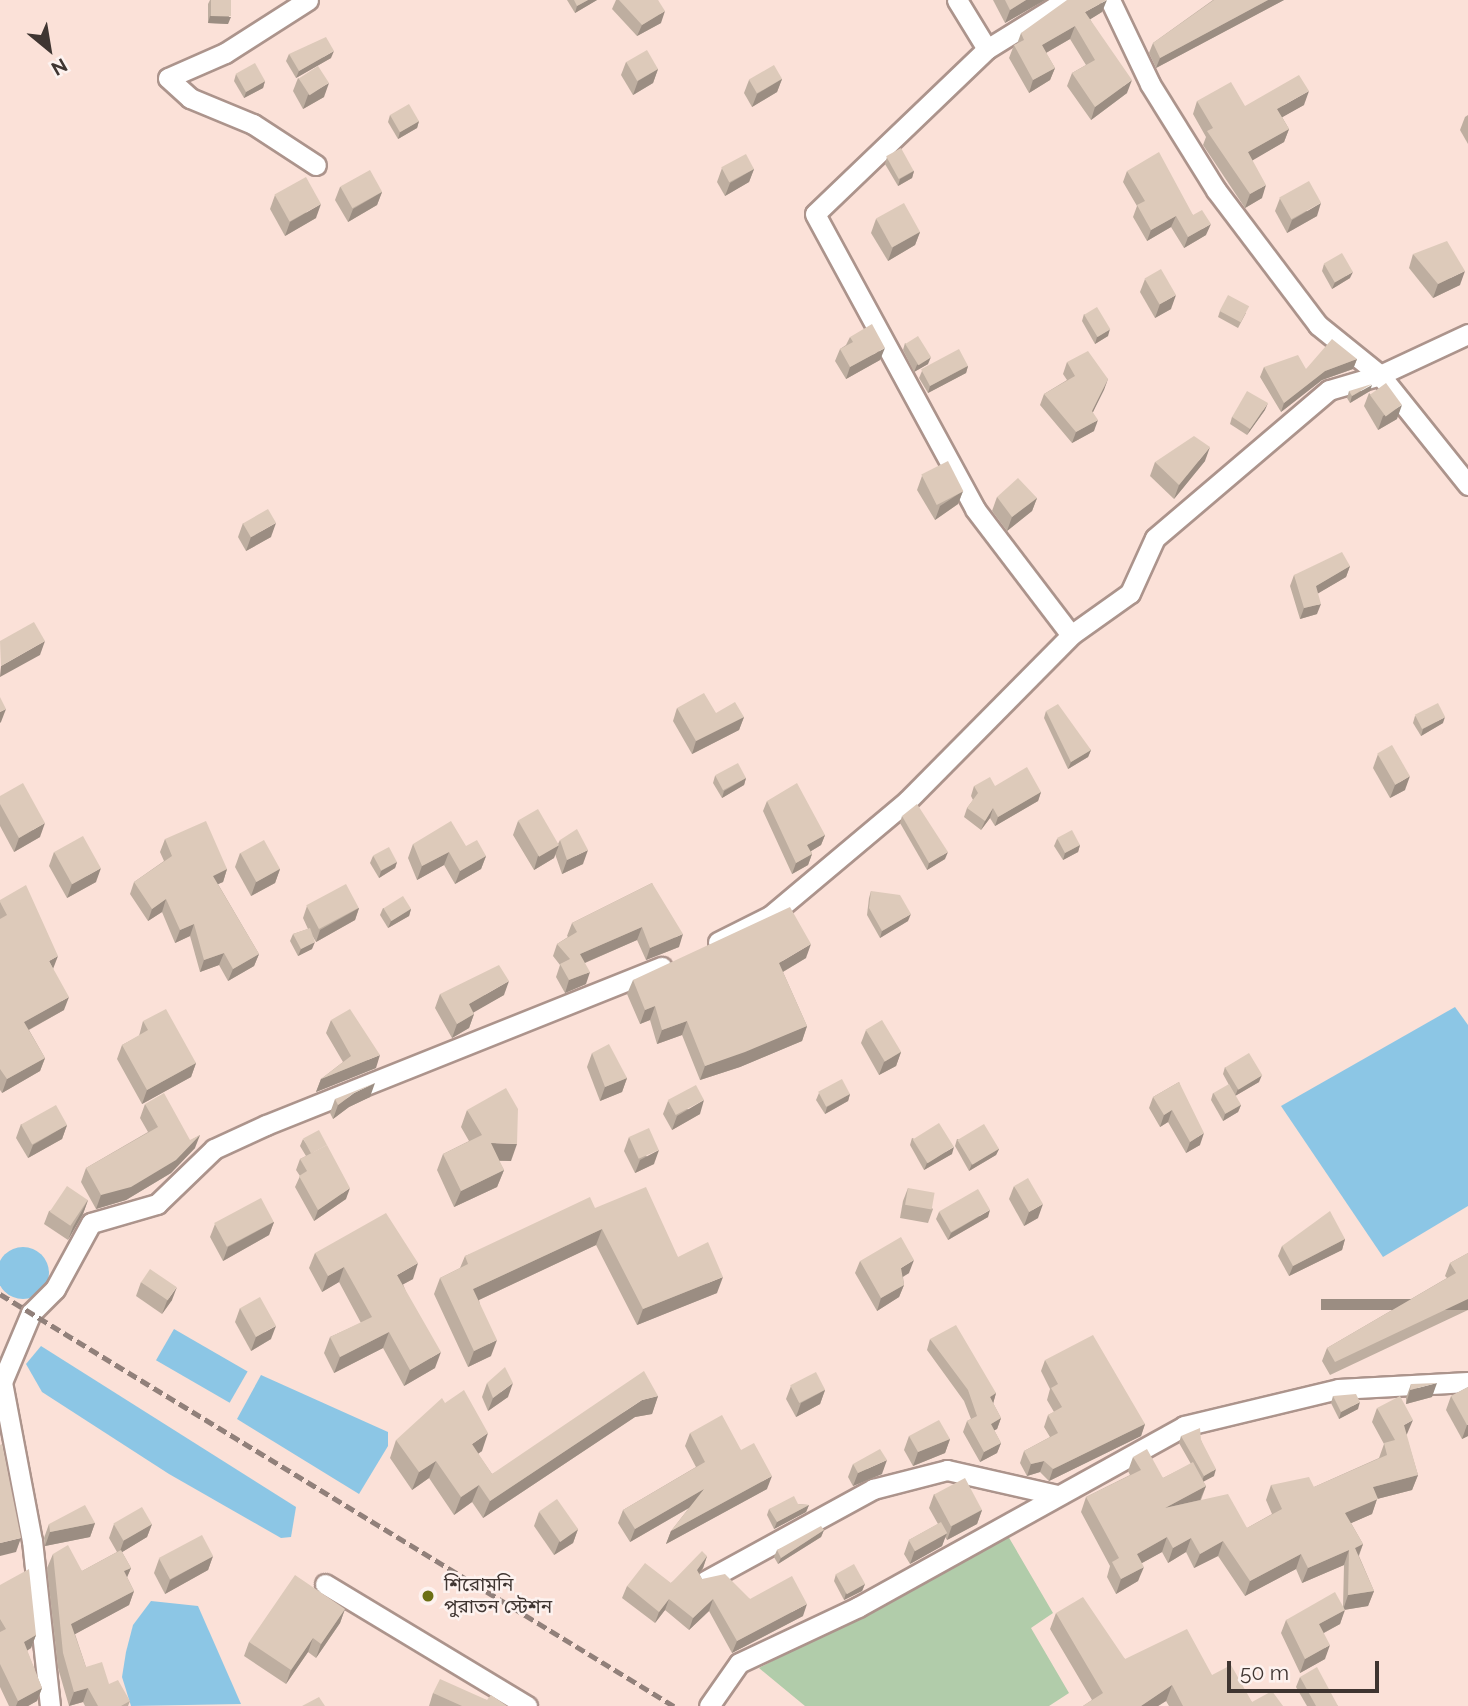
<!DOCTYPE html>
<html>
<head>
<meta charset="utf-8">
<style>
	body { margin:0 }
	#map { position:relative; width:1468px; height:1706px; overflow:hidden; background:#fbe1d8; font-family:Raleway,"Noto Sans Bengali",sans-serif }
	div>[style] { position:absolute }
	.green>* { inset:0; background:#b1ccaa }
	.water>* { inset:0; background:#8cc6e5; transform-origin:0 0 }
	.round { border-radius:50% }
	.roads { filter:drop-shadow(2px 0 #ac948c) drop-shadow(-2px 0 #ac948c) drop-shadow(0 2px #ac948c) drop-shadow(0 -2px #ac948c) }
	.minor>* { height:19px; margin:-9.5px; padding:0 9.5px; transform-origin:9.5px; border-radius:9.5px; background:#fff }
	.rail>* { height:5px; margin-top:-2.5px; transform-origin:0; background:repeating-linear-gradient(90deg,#91807a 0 10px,transparent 0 15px) }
	.wall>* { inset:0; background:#beaea0 }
	.shaded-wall>* { inset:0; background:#9b8d82; transform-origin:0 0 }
	.building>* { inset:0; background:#ddcaba; transform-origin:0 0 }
	.dots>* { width:19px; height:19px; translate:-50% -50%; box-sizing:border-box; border:4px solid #fdf2ef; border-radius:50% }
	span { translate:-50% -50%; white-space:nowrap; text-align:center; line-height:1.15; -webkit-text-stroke:5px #fdf2ef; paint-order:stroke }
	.poi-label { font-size:19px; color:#3f3531 }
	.left { translate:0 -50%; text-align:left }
	.north { position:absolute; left:14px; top:14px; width:70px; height:70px; -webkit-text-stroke:5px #fdf2ef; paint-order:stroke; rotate:150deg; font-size:19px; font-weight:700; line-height:28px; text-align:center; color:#3f3531 }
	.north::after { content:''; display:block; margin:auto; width:24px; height:32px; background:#3f3531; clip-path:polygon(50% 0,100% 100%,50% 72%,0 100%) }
	.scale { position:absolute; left:1227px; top:1661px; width:152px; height:32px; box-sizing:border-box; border:4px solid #3f3531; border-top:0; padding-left:9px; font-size:21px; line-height:24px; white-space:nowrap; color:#3f3531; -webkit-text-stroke:5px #fdf2ef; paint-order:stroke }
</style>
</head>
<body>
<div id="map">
	<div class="green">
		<i style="clip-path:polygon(1008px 1536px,1053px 1613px,1031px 1628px,1069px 1693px,1049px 1706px,805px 1706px,759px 1668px)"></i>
	</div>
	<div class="water">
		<i style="clip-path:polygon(1455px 1007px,1468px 1025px,1468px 1206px,1383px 1257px,1281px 1106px)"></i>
		<i class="round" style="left:-3px;top:1247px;width:52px;height:52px"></i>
		<i style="left:174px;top:1329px;width:85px;height:36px;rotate:30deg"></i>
		<i style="clip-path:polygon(41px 1346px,296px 1507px,291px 1537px,281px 1538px,169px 1474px,42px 1392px,26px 1364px)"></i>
		<i style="clip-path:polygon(261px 1375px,388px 1432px,388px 1446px,359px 1494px,237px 1419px)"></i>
		<i style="clip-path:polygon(151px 1601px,198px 1606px,241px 1704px,131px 1706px,122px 1677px,126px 1652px,133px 1625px)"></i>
	</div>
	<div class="roads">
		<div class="minor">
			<i style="left:308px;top:0;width:98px;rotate:147.4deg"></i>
			<i style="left:225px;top:53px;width:62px;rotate:156.3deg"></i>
			<i style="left:168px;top:78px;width:30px;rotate:42deg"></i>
			<i style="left:190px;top:98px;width:68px;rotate:22.4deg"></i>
			<i style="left:253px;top:124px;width:75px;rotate:33.1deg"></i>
			<i style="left:957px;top:0;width:57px;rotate:58.5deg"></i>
			<i style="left:987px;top:49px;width:93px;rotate:-31.8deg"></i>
			<i style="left:1110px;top:0;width:93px;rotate:64.5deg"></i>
			<i style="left:1150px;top:84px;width:125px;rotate:58.1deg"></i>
			<i style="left:1216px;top:190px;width:169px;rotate:52.9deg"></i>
			<i style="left:1318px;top:325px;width:80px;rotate:38.9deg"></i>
			<i style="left:1380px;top:375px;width:97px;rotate:-25deg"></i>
			<i style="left:987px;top:49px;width:238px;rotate:136.2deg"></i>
			<i style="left:815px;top:214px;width:336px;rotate:61.5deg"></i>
			<i style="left:975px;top:509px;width:158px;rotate:52.7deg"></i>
			<i style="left:718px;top:942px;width:58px;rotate:-26.6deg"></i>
			<i style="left:770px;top:916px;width:180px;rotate:-40deg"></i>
			<i style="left:908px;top:800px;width:232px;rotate:-45.3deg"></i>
			<i style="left:1071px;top:635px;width:72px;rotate:-35.4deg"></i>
			<i style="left:1130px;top:593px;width:60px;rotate:-65.6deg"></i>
			<i style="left:1155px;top:538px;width:228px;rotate:-40.4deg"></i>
			<i style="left:1329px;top:390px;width:53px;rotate:-16.4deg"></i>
			<i style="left:1380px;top:375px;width:141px;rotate:51.3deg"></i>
			<i style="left:705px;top:1581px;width:192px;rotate:-28.7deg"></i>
			<i style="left:873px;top:1489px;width:76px;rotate:-14.4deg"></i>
			<i style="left:947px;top:1470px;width:113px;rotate:12.8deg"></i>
			<i style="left:325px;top:1584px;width:236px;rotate:31.1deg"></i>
			<i style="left:50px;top:1706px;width:166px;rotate:-96.2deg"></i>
			<i style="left:32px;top:1541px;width:162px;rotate:-100.7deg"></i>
			<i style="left:2px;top:1382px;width:75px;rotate:-67.2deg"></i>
			<i style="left:31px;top:1313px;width:34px;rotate:-45deg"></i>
			<i style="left:55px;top:1289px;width:75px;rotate:-61.4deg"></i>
			<i style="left:91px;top:1223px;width:69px;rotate:-16.1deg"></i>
			<i style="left:157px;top:1204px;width:79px;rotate:-44deg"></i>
			<i style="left:214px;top:1149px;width:57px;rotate:-24.8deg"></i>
			<i style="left:266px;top:1125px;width:426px;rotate:-21.8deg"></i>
			<i style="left:709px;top:1706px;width:52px;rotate:-55.1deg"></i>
			<i style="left:739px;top:1663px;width:132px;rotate:-25.2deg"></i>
			<i style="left:858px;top:1607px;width:373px;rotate:-29deg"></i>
			<i style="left:1184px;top:1426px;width:158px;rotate:-13.5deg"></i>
			<i style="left:1338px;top:1389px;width:130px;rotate:-3.1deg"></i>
		</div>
	</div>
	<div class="rail">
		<i style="left:0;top:1294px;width:790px;rotate:31.44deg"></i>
	</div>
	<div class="wall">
		<i style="clip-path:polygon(210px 0,231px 0,228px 24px,208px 23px,208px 4px)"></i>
		<i style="clip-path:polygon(567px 0,597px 0,575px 13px)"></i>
		<i style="clip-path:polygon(616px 0,658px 0,661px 23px,637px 36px,612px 9px)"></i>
		<i style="clip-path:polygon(993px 0,1045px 0,1005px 23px)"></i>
		<i style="clip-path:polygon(1213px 0,1284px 0,1156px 68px,1149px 53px,1153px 43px)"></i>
		<i style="clip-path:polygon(1102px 12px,1090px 19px,1127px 93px,1091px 120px,1067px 86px,1072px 73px,1086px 65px,1070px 39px,1046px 53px,1055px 68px,1050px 80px,1029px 93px,1009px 58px,1014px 45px,1017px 44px,1021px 33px)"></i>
		<i style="clip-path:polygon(289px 54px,331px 58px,296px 78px,286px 61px)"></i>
		<i style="clip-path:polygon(626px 62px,658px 69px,653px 83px,633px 95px,621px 75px)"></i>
		<i style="clip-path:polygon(236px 74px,265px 81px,263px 88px,244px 98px,234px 81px)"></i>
		<i style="clip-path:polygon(298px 78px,324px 97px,303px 109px,293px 91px)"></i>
		<i style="clip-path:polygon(782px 79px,777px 92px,752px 107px,744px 93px,749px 80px)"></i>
		<i style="clip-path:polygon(1197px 101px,1245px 106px,1304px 105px,1282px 117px,1289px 129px,1284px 142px,1252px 160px,1262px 198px,1245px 208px,1203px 145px,1206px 137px,1193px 114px)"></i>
		<i style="clip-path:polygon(390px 115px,419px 121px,417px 128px,398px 139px,388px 122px)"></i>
		<i style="clip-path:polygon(1468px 115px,1468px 144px,1460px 130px,1465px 117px)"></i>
		<i style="clip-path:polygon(887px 157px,914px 171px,912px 178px,898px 186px,885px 164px)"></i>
		<i style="clip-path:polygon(722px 168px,754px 169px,749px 182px,725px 196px,717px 182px)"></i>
		<i style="clip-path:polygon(1127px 171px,1193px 215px,1206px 235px,1184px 248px,1171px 227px,1147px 241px,1133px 217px,1137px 206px,1123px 182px)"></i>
		<i style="clip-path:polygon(340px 187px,382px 192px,377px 205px,348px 222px,335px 200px)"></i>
		<i style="clip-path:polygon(275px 195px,316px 218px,285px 236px,270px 209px)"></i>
		<i style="clip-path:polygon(1280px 198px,1317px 216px,1287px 233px,1275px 211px)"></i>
		<i style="clip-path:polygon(876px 219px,920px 232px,915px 245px,888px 261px,871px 233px)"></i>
		<i style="clip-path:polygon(1413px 254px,1460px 285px,1433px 298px,1409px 268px)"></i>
		<i style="clip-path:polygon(1324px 264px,1350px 278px,1332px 289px,1322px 271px)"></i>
		<i style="clip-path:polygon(1145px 279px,1171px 309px,1155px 318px,1140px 292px)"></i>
		<i style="clip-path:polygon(1220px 311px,1246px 313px,1238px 328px,1218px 317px)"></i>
		<i style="clip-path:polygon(1084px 314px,1108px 336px,1095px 344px,1082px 321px)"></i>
		<i style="clip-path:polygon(850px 337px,880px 360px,846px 379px,835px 361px,840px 349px,846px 345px)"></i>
		<i style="clip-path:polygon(905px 343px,928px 364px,914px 372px,903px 350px)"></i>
		<i style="clip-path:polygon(1357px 359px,1353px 369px,1322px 380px,1281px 412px,1260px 377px,1264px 367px,1306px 369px)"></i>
		<i style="clip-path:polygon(1067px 362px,1108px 379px,1093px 412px,1094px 431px,1072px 443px,1040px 405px,1044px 394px,1067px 380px,1063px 374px)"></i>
		<i style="clip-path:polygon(968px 366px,966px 373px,928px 393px,919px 378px,922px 371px)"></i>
		<i style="clip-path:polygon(1349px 391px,1370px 391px,1350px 403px,1347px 398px)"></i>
		<i style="clip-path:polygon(1369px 393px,1397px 419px,1378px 430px,1364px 406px)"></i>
		<i style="clip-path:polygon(1265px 410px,1247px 435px,1230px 424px,1232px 417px)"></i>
		<i style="clip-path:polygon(1205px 461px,1174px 499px,1150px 476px,1155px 462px)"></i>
		<i style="clip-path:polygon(922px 476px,963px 491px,958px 504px,935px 520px,917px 490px)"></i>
		<i style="clip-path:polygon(997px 497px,1037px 498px,1032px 511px,1007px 531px,992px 511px)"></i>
		<i style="clip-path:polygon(243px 523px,271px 537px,246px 551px,238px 537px)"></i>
		<i style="clip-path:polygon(1350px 566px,1346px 577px,1318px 593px,1317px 614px,1300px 619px,1290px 586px,1294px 575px)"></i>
		<i style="clip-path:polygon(677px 708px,716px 713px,744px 717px,739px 730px,692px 754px,673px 721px)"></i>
		<i style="clip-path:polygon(1046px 711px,1091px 750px,1088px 757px,1068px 769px,1044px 718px)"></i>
		<i style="clip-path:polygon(1415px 716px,1443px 723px,1421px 736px,1413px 723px)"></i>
		<i style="clip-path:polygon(1378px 754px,1405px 790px,1390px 798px,1373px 768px)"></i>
		<i style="clip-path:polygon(715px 776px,746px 778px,744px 785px,722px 798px,713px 783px)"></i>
		<i style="clip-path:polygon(974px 786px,995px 786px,1041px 792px,1038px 801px,995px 826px,990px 818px,981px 830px,964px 817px,967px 808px,973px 800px,971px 796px)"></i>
		<i style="clip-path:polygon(0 796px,40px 837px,14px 852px,0 826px)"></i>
		<i style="clip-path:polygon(767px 801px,825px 835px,821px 845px,811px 851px,812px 854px,808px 865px,792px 874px,763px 811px)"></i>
		<i style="clip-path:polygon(902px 816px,945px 859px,927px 870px,900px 823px)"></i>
		<i style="clip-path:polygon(518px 821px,558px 844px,560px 840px,583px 864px,562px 874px,555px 854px,554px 858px,534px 870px,513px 835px)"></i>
		<i style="clip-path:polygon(165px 839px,227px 869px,223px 882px,218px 884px,259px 954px,254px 966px,228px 981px,219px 965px,200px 972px,190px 936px,175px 943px,162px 912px,148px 921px,130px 894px,134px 882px,164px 861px,160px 852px)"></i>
		<i style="clip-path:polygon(1057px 839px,1080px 845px,1078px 852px,1063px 860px,1054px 846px)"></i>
		<i style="clip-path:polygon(413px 844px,466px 846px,486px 856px,481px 869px,455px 884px,444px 865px,417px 880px,408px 858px)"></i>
		<i style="clip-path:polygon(54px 852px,96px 882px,67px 898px,49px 866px)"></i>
		<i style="clip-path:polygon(240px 853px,280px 869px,275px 883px,251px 896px,235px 867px)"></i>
		<i style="clip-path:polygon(373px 856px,397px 862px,395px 868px,379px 878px,370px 863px)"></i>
		<i style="clip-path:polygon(652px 883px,679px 947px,646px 960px,637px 940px,585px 963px,586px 984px,565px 993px,556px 977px,560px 965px,553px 956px,557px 944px,568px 937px,567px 936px,572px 923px)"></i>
		<i style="clip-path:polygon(871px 891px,908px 921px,880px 938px,867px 915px,869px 898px)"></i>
		<i style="clip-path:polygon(0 900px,53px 969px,64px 1010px,29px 1030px,45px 1058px,40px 1071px,2px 1093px,0 1090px)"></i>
		<i style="clip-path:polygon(307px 906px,359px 908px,355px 920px,316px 942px,313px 937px,312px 949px,298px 956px,290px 941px,293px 934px,308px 929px,303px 918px)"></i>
		<i style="clip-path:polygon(383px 908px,411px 909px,409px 916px,388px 928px,380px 915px)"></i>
		<i style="clip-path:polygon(806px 958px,783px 972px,807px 1026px,802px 1041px,740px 1067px,700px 1080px,682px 1035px,657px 1044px,650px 1020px,640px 1024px,627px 994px,633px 980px)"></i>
		<i style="clip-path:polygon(440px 994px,504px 995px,473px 1012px,474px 1014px,469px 1028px,452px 1038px,435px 1008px)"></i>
		<i style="clip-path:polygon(331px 1020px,376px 1068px,316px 1092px,321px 1079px,343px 1062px,326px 1033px)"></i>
		<i style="clip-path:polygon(143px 1021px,196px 1063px,191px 1077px,142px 1104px,117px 1059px,122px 1045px,139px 1036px)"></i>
		<i style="clip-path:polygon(866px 1030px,901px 1052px,896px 1066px,879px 1075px,861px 1043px)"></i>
		<i style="clip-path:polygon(592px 1053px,627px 1078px,622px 1092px,600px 1101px,587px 1067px)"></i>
		<i style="clip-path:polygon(1225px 1067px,1259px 1082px,1235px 1096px,1223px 1074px)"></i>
		<i style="clip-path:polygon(1179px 1082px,1200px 1145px,1186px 1153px,1168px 1122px,1160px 1127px,1149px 1108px,1153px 1097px)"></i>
		<i style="clip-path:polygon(819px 1093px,850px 1094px,848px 1101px,825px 1114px,816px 1100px)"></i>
		<i style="clip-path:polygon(1213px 1093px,1241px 1105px,1238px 1112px,1223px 1121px,1211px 1100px)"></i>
		<i style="clip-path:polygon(370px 1097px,349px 1107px,333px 1119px,330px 1113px,335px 1099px)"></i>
		<i style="clip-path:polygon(668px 1101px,700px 1114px,672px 1130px,663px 1114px)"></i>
		<i style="clip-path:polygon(145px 1104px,195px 1148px,171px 1173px,126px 1200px,96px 1209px,81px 1182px,86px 1168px,148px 1132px,140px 1118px)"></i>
		<i style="clip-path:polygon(467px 1110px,511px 1161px,499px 1161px,504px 1170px,497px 1187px,454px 1207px,437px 1170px,443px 1154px,469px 1141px,461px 1127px)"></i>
		<i style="clip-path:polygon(21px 1124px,67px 1125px,62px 1139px,28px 1158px,16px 1138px)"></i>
		<i style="clip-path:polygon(629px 1137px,654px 1164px,635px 1173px,624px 1151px)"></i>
		<i style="clip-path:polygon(912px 1138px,952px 1154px,924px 1170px,910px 1145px)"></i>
		<i style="clip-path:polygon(303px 1139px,346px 1199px,314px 1221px,295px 1187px,300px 1176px,296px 1170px,300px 1159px,306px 1156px,300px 1146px)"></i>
		<i style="clip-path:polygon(957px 1139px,999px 1149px,996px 1155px,969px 1171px,955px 1146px)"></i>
		<i style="clip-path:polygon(1014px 1186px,1038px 1218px,1024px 1226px,1009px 1199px)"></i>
		<i style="clip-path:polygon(908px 1188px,933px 1209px,928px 1223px,900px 1218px,903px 1201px)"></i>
		<i style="clip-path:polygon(88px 1200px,83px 1214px,68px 1240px,44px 1224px,49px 1211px)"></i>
		<i style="clip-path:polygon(595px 1208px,678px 1257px,717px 1293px,637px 1325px,596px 1245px,479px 1300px,491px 1356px,468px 1367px,434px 1294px,440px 1278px,460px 1268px,465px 1256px)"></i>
		<i style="clip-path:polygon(939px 1212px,988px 1217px,948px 1240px,936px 1219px)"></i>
		<i style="clip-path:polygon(274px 1222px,269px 1235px,223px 1261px,210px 1237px,215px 1224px)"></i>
		<i style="clip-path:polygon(1345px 1239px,1342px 1250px,1289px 1276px,1278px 1256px,1282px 1246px)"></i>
		<i style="clip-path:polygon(315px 1253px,413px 1279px,403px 1284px,435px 1368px,404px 1386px,383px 1348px,334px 1373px,324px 1353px,330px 1337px,361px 1323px,339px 1282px,322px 1292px,309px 1268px)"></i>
		<i style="clip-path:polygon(1468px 1253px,1468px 1310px,1330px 1375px,1322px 1361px,1327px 1348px,1447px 1278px,1445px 1276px,1450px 1263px)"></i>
		<i style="clip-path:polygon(860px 1261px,909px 1273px,903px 1277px,904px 1285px,899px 1297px,877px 1311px,855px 1273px)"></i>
		<i style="clip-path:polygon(141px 1282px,172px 1300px,162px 1314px,136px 1296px)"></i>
		<i style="clip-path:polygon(240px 1308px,271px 1339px,251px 1351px,235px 1322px)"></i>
		<i style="clip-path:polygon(930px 1339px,996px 1393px,993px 1403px,1001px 1418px,997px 1429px,994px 1430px,1001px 1443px,997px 1453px,980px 1462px,963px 1432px,967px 1421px,971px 1419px,964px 1401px,927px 1350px)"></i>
		<i style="clip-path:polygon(1045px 1360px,1145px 1424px,1141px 1436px,1049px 1481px,1040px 1472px,1027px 1476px,1020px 1463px,1024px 1451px,1050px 1437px,1044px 1427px,1048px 1415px,1054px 1412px,1047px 1400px,1050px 1389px,1041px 1371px)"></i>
		<i style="clip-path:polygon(487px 1383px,508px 1397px,488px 1411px,482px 1397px)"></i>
		<i style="clip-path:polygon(1411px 1384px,1432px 1397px,1406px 1404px,1406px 1398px)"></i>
		<i style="clip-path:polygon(791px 1386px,825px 1390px,820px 1404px,796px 1417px,786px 1399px)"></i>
		<i style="clip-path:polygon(1468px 1387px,1468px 1436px,1462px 1439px,1446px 1410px,1451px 1396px)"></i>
		<i style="clip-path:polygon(658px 1396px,652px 1414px,635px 1417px,483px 1518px,472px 1502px,454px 1515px,429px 1478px,412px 1490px,390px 1458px,396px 1440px,482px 1451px,478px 1454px,492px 1474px)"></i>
		<i style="clip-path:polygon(1333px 1396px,1358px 1409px,1339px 1419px,1331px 1403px)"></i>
		<i style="clip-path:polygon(1377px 1408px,1407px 1434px,1406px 1435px,1418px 1475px,1412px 1490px,1377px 1499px,1372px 1514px,1351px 1523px,1363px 1544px,1359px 1556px,1374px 1591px,1368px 1606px,1344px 1610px,1340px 1624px,1324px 1633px,1325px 1659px,1300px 1673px,1281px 1633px,1286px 1620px,1343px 1607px,1344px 1565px,1302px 1583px,1296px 1569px,1245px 1596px,1218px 1556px,1194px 1568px,1186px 1552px,1168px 1563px,1162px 1552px,1142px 1563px,1138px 1581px,1116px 1594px,1107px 1577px,1110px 1566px,1081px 1512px,1086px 1497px,1130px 1475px,1128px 1471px,1133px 1457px,1163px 1478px,1191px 1464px,1179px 1443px,1181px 1436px,1201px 1440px,1214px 1476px,1203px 1481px,1206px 1486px,1201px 1500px,1247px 1528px,1272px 1514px,1266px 1500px,1271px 1485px,1314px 1487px,1379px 1458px,1384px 1444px,1372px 1422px)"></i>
		<i style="clip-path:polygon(690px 1433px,741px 1450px,767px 1489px,666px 1544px,671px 1531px,689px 1508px,630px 1542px,618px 1523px,623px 1510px,696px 1467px,685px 1446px)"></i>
		<i style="clip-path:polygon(909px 1436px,950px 1439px,945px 1453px,913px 1466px,904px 1450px)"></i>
		<i style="clip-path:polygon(853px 1464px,882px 1474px,853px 1486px,848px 1477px)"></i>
		<i style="clip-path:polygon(934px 1494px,982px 1510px,977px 1524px,947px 1540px,945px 1537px,942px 1546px,910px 1564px,904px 1554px,909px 1540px,938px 1524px,929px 1508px)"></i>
		<i style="clip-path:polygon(798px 1504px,809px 1505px,806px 1512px,774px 1529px,767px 1515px,769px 1509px)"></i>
		<i style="clip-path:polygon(539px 1512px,578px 1529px,573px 1543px,554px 1555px,534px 1526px)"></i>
		<i style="clip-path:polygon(95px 1523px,90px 1537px,45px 1546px,44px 1538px,49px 1524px)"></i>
		<i style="clip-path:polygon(114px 1524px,152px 1524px,147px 1537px,122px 1552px,131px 1568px,127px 1577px,134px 1591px,129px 1605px,75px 1634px,86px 1667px,130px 1701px,128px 1706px,85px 1706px,83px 1702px,69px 1706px,58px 1668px,47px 1568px,53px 1554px,82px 1571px,117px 1552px,109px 1538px)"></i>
		<i style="clip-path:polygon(824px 1530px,821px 1537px,778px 1564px,774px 1557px,777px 1550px)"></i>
		<i style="clip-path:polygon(213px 1556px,208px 1570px,165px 1594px,154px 1573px,159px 1559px)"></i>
		<i style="clip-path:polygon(707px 1556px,703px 1568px,699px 1573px,702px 1579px,750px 1599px,803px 1616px,732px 1653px,709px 1611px,689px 1630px,665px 1610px,655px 1623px,622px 1598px,627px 1586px,671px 1583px)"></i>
		<i style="clip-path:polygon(836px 1574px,865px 1584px,862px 1591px,844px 1600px,834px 1581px)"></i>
		<i style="clip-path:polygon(0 1585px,36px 1635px,31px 1648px,27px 1651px,42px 1688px,37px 1701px,28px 1706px,9px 1706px,0 1687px)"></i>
		<i style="clip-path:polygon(345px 1609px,340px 1623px,316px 1658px,308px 1652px,286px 1684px,244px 1656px,249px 1642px)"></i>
		<i style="clip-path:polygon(1056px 1613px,1125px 1659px,1212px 1675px,1252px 1702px,1283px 1706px,1169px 1706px,1166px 1701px,1158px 1706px,1083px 1706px,1092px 1700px,1050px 1629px)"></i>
		<i style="clip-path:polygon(1300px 1677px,1338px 1706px,1307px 1706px,1296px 1687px)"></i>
		<i style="clip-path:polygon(433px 1693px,487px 1700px,507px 1706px,429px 1706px)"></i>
	</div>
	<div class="shaded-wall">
		<i style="clip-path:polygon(588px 0,597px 0,575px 13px,577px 6px)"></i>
		<i style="clip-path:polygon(1026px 0,1045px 0,1005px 23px,1010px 10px)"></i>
		<i style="clip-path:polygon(1107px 0,1102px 12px,1081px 25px,1085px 12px)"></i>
		<i style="clip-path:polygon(1268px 0,1284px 0,1156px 68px,1160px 58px)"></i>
		<i style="clip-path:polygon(665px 11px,661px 23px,637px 36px,642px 25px)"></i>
		<i style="clip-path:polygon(210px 16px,231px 17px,228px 24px,208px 23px)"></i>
		<i style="clip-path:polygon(1075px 26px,1070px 39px,1037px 58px,1042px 45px)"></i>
		<i style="clip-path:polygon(334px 51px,331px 58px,296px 78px,299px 71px)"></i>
		<i style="clip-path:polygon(1055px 68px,1050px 80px,1029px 93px,1033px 80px)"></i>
		<i style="clip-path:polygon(658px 69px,653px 83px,633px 95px,638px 81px)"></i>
		<i style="clip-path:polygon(782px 79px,777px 92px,752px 107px,757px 94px)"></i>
		<i style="clip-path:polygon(1132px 80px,1127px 93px,1091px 120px,1095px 107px)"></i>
		<i style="clip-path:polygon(265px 81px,263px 88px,244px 98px,246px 92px)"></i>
		<i style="clip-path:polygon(329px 83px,324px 97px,303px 109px,308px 95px)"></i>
		<i style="clip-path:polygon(1309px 91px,1304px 105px,1272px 123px,1277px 109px)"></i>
		<i style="clip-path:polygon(419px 121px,417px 128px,398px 139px,400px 132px)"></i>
		<i style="clip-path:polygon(1289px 129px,1284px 142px,1243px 166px,1248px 152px)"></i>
		<i style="clip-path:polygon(754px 169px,749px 182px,725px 196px,730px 183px)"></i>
		<i style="clip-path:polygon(914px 171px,912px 178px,898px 186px,900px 179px)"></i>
		<i style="clip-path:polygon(1266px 185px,1262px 198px,1245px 208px,1250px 194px)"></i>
		<i style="clip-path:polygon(382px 192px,377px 205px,348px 222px,353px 209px)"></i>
		<i style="clip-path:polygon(1321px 203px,1317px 216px,1287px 233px,1292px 220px)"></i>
		<i style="clip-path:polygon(321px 204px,316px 218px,285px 236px,290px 222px)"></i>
		<i style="clip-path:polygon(1176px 216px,1171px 227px,1147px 241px,1151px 230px)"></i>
		<i style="clip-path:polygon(1211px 224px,1206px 235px,1184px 248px,1188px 237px)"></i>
		<i style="clip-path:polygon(920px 232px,915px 245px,888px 261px,893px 247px)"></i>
		<i style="clip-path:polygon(1465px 271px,1460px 285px,1433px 298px,1438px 284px)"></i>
		<i style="clip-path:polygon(1353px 272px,1350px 278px,1332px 289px,1335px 282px)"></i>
		<i style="clip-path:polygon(1176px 295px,1171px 309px,1155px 318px,1160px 304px)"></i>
		<i style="clip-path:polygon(1110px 329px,1108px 336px,1095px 344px,1097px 337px)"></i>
		<i style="clip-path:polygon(885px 348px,880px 360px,846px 379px,850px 367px)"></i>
		<i style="clip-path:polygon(931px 357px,928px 364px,914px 372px,917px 365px)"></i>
		<i style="clip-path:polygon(1357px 359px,1353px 369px,1322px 380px,1281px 412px,1284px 403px,1325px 371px)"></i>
		<i style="clip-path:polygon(968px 366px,966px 373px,928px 393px,930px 386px)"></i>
		<i style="clip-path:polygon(1108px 379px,1104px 390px,1088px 422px,1092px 411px)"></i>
		<i style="clip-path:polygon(1372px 385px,1370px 391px,1350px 403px,1352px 396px)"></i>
		<i style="clip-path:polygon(1268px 403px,1265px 410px,1247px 435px,1250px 429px)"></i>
		<i style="clip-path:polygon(1402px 405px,1397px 419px,1378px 430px,1383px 416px)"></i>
		<i style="clip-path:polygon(1098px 420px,1094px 431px,1072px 443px,1076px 432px)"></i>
		<i style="clip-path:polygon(1210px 447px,1205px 461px,1174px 499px,1179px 485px)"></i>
		<i style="clip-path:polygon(963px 491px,958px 504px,935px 520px,940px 506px)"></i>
		<i style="clip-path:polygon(1037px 498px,1032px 511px,1007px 531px,1012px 517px)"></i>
		<i style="clip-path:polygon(276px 523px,271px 537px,246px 551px,251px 537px)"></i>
		<i style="clip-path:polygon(1350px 566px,1346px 577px,1312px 597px,1316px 586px)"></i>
		<i style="clip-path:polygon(1321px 604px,1317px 614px,1300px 619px,1304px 608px)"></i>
		<i style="clip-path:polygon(45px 641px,40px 655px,0 677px,1px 666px)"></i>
		<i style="clip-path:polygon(6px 709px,1px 722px,0 723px,0 712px)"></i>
		<i style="clip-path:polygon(744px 717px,739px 730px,692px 754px,696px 741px)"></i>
		<i style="clip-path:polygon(1445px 717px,1443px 723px,1421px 736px,1423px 729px)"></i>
		<i style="clip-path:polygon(1091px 750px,1088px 757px,1068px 769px,1071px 762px)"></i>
		<i style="clip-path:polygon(1410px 776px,1405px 790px,1390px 798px,1395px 785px)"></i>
		<i style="clip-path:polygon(746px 778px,744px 785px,722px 798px,724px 791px)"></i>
		<i style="clip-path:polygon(1041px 792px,1038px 801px,995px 826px,998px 817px)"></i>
		<i style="clip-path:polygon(993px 808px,990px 818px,981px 830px,985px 821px)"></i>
		<i style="clip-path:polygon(45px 823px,40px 837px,14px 852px,19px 838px)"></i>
		<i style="clip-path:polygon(825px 835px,821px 845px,803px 856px,807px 845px)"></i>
		<i style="clip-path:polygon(559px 845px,554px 858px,534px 870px,538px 856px)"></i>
		<i style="clip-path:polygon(1080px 845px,1078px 852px,1063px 860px,1065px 853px)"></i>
		<i style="clip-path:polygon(588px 850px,583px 864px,562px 874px,567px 860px)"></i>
		<i style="clip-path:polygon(449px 852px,444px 865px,417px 880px,422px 866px)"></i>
		<i style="clip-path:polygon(948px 852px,945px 859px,927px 870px,929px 863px)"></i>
		<i style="clip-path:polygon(812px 854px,808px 865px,792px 874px,796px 863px)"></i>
		<i style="clip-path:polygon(486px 856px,481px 869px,455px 884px,460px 871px)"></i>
		<i style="clip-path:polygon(397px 862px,395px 868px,379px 878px,381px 871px)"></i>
		<i style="clip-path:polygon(101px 868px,96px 882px,67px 898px,72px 884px)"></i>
		<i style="clip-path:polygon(227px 869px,223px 882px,209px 888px,213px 876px)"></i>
		<i style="clip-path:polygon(280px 869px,275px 883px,251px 896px,256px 882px)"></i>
		<i style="clip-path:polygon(166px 899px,162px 912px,148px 921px,152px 909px)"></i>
		<i style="clip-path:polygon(359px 908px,355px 920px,316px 942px,320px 930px)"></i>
		<i style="clip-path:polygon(411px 909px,409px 916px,388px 928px,391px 921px)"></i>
		<i style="clip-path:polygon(911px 914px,908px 921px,880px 938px,882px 931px)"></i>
		<i style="clip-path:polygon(194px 924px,190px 936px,175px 943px,180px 930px)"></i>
		<i style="clip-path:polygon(642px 927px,637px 940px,575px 967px,580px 954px)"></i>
		<i style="clip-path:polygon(683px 934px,679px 947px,646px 960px,650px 948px)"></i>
		<i style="clip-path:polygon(315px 942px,312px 949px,298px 956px,301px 949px)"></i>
		<i style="clip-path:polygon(811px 944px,806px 958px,774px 977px,779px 963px)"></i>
		<i style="clip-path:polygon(224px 953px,219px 965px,200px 972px,204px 960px)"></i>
		<i style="clip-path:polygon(259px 954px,254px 966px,228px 981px,233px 969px)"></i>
		<i style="clip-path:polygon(58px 956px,53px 969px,49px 961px)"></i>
		<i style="clip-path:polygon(590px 972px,586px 984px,565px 993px,569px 980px)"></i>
		<i style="clip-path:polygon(509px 981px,504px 995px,464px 1018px,469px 1004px)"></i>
		<i style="clip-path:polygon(69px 997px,64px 1010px,19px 1035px,24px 1022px)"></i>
		<i style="clip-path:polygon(655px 1006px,650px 1020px,640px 1024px,645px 1010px)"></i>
		<i style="clip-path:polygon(474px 1014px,469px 1028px,452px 1038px,457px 1024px)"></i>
		<i style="clip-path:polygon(687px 1021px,682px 1035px,657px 1044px,662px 1030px)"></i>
		<i style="clip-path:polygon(807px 1026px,802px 1041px,740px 1067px,700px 1080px,705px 1066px)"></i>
		<i style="clip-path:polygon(901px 1052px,896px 1066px,879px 1075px,884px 1062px)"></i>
		<i style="clip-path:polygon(380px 1055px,376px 1068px,316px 1092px,321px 1079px)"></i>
		<i style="clip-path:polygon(45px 1058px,40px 1071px,2px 1093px,7px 1079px)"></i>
		<i style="clip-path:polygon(196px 1063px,191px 1077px,142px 1104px,147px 1090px)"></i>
		<i style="clip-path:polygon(1262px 1075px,1259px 1082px,1235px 1096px,1238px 1089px)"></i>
		<i style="clip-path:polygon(627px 1078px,622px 1092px,600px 1101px,605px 1087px)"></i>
		<i style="clip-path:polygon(375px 1083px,370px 1097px,349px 1107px,333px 1119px,338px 1105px,354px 1093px)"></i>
		<i style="clip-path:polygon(850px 1094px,848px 1101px,825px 1114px,827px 1107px)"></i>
		<i style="clip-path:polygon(704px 1100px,700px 1114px,672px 1130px,677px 1116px)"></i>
		<i style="clip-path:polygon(1241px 1105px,1238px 1112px,1223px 1121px,1225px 1114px)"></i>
		<i style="clip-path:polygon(1172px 1110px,1168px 1122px,1160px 1127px,1164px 1115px)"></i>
		<i style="clip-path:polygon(67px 1125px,62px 1139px,28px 1158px,33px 1145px)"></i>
		<i style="clip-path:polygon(1204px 1133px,1200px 1145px,1186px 1153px,1190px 1142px)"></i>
		<i style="clip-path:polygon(200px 1135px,195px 1148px,171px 1173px,126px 1200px,96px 1209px,101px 1195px)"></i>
		<i style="clip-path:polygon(491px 1143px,517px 1144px,511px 1161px,485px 1160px)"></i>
		<i style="clip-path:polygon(954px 1147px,952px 1154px,924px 1170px,927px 1163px)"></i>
		<i style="clip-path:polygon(999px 1149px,996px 1155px,969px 1171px,972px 1164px)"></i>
		<i style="clip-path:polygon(659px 1150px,654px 1164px,635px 1173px,640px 1160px)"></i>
		<i style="clip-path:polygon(504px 1170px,497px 1187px,454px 1207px,461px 1191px)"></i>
		<i style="clip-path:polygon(350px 1188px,346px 1199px,314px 1221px,318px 1210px)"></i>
		<i style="clip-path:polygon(88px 1200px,83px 1214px,68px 1240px,73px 1227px)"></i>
		<i style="clip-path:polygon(1043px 1204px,1038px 1218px,1024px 1226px,1029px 1212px)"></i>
		<i style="clip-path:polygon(990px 1210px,988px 1217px,948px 1240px,951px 1233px)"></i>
		<i style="clip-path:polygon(274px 1222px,269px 1235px,223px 1261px,228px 1247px)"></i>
		<i style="clip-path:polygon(602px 1229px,596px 1245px,468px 1305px,473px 1289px)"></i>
		<i style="clip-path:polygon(1345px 1239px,1342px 1250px,1289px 1276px,1293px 1266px)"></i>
		<i style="clip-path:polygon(914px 1260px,909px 1273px,897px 1280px,901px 1268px)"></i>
		<i style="clip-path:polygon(418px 1263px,413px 1279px,391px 1291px,397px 1275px)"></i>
		<i style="clip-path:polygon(344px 1267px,339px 1282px,322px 1292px,328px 1276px)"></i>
		<i style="clip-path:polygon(723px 1277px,717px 1293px,637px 1325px,643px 1309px)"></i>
		<i style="clip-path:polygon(904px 1285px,899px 1297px,877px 1311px,881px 1298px)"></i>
		<i style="clip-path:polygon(177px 1287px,172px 1300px,162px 1314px,167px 1301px)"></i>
		<i style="left:1468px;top:1299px;width:11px;height:147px;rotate:90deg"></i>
		<i style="clip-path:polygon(276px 1326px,271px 1339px,251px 1351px,256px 1337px)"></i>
		<i style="clip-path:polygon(389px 1332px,383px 1348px,334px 1373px,340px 1357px)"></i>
		<i style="clip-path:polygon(497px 1340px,491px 1356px,468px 1367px,474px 1351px)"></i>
		<i style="clip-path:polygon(441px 1352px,435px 1368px,404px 1386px,410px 1370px)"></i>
		<i style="clip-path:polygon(513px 1383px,508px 1397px,488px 1411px,493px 1398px)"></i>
		<i style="clip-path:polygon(1437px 1383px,1432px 1397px,1406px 1404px,1410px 1390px)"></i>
		<i style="clip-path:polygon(825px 1390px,820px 1404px,796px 1417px,801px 1403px)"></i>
		<i style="clip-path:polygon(996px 1393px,993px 1404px,990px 1397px)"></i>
		<i style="clip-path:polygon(658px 1396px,652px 1414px,635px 1417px,483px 1518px,490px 1501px,642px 1400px)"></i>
		<i style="clip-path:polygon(1360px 1402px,1358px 1409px,1339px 1419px,1341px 1412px)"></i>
		<i style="clip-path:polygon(1001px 1418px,997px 1429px,987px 1434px,991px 1424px)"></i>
		<i style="clip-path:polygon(1413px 1420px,1407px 1434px,1398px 1439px,1404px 1425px)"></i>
		<i style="clip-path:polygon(1145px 1424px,1141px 1436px,1049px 1481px,1053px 1469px)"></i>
		<i style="clip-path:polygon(1467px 1425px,1468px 1425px,1468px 1436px,1462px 1439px)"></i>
		<i style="clip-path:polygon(488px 1433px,482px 1451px,465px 1462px,472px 1444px)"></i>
		<i style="clip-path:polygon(950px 1439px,945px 1453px,913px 1466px,918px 1452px)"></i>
		<i style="clip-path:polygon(1001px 1443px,997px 1453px,980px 1462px,984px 1452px)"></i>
		<i style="clip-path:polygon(887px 1460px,882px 1474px,853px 1486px,858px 1473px)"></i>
		<i style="clip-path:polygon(436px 1461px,429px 1478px,412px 1490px,419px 1472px)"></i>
		<i style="clip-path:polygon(1044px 1461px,1040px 1472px,1027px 1476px,1031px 1464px)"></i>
		<i style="clip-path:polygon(1216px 1469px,1214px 1476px,1201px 1483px,1204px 1476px)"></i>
		<i style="clip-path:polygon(1418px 1475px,1412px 1490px,1377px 1499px,1372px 1514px,1340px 1528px,1345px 1513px,1373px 1487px)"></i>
		<i style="clip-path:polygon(772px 1476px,767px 1489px,666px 1544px,671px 1531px)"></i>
		<i style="clip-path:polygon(479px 1485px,472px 1502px,454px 1515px,461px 1497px)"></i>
		<i style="clip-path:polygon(1206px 1486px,1200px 1500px,1165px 1508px)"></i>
		<i style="clip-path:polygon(704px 1489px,699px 1502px,630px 1542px,635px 1529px)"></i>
		<i style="clip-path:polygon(809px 1505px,806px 1512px,774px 1529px,777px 1522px)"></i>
		<i style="clip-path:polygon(982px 1510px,977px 1524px,947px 1540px,952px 1526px)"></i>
		<i style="clip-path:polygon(95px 1523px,90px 1537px,45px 1546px,50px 1532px)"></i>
		<i style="clip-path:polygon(152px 1524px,147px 1537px,119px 1554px,124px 1540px)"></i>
		<i style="clip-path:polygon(578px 1529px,573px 1543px,554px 1555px,559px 1542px)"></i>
		<i style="clip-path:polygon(824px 1530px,821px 1537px,778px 1564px,781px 1558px)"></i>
		<i style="clip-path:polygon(947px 1533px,942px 1546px,910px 1564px,915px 1550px)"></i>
		<i style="clip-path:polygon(1167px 1537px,1162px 1552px,1131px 1569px,1137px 1554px)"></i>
		<i style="clip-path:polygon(21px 1538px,16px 1552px,0 1556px,0 1543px)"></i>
		<i style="clip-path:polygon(1191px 1538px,1186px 1552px,1168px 1563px,1173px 1548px)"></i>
		<i style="clip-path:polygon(1223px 1541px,1218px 1556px,1194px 1568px,1200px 1554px)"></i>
		<i style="clip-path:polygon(1363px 1544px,1357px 1559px,1355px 1548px)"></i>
		<i style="clip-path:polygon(1349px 1550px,1344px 1565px,1302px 1583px,1308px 1568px)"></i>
		<i style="clip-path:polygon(1301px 1554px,1296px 1569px,1245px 1596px,1250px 1581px)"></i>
		<i style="clip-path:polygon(213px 1556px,208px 1570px,165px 1594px,170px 1580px)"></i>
		<i style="clip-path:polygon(707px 1556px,703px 1568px,693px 1581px,697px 1570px)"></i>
		<i style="clip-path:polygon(1144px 1567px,1138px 1581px,1116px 1594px,1121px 1579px)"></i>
		<i style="clip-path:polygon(131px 1568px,125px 1582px,124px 1571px)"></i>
		<i style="clip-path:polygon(865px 1584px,862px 1591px,844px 1600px,846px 1593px)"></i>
		<i style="clip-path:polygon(134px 1591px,129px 1605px,66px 1639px,71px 1624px)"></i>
		<i style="clip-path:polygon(1374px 1591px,1368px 1606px,1343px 1610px,1348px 1595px)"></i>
		<i style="clip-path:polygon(669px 1599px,665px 1610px,655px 1623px,659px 1612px)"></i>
		<i style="clip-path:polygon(713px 1599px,709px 1611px,689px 1630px,693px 1618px)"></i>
		<i style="clip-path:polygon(807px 1604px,803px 1616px,732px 1653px,737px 1641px)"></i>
		<i style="clip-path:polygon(345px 1609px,340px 1623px,316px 1658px,321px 1644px)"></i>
		<i style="clip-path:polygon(1345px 1610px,1340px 1624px,1314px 1638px,1319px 1624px)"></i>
		<i style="clip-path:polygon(36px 1635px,31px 1648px,19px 1655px,24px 1642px)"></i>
		<i style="clip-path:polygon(313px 1638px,308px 1652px,286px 1684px,291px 1670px)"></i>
		<i style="clip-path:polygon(1330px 1645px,1325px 1659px,1300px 1673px,1305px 1659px)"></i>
		<i style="clip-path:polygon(1172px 1685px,1166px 1701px,1158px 1706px,1141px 1706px)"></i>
		<i style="clip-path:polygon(42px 1688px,37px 1701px,28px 1706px,16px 1706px,18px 1701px)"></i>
		<i style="clip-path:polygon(88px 1688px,83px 1702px,69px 1706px,74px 1692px)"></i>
	</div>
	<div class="building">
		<i style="left:211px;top:0;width:20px;height:16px"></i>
		<i style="clip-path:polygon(574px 0,588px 0,577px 6px)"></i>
		<i style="clip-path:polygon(619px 0,658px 0,665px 11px,642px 25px)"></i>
		<i style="clip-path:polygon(1005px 0,1026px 0,1010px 10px)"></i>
		<i style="clip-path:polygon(1067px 0,1107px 0,1085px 12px,1132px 80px,1095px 107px,1072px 73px,1095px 60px,1075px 26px,1042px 45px,1055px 68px,1033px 80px,1014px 45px,1024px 40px,1021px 33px)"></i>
		<i style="clip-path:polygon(1214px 0,1268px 0,1160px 58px,1153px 43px)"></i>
		<i style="clip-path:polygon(326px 37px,334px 51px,299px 71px,289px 54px)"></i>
		<i style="left:647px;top:50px;width:22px;height:24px;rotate:60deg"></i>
		<i style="left:255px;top:63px;width:21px;height:22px;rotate:61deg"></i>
		<i style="left:774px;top:65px;width:16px;height:29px;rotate:60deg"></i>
		<i style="left:318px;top:66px;width:20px;height:23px;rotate:57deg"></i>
		<i style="clip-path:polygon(1299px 75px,1309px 91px,1277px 109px,1289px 129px,1248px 152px,1266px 185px,1250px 194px,1207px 131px,1213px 128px,1197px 101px,1231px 82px,1245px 106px)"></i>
		<i style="left:409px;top:104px;width:20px;height:22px;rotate:60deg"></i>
		<i style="left:901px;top:148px;width:26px;height:17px;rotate:61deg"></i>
		<i style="clip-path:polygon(1159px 152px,1193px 215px,1202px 210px,1211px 224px,1188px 237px,1176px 216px,1151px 230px,1137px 205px,1145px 201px,1127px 171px)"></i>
		<i style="left:746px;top:154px;width:17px;height:28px;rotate:62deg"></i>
		<i style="left:370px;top:170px;width:25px;height:34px;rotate:61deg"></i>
		<i style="left:306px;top:177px;width:31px;height:36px;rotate:61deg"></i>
		<i style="left:1309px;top:181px;width:25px;height:34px;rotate:61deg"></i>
		<i style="left:904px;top:203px;width:33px;height:32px;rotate:61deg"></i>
		<i style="clip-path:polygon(1447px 241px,1465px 271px,1438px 284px,1413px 254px)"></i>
		<i style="left:1342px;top:253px;width:22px;height:21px;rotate:60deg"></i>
		<i style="left:1161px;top:269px;width:30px;height:19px;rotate:60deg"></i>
		<i style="left:1228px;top:295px;width:24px;height:18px;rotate:28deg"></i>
		<i style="left:1097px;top:307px;width:26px;height:15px;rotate:59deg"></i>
		<i style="clip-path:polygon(872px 324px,885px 348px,850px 367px,840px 349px,853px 342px,850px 337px)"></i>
		<i style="left:918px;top:336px;width:25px;height:15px;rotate:58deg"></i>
		<i style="clip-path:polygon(1332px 339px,1357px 359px,1325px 371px,1284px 403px,1264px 367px,1298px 355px,1306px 369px)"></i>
		<i style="left:959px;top:349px;width:19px;height:43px;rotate:62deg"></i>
		<i style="clip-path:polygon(1088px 351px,1108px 379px,1092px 411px,1098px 420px,1076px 432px,1044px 394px,1075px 376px,1067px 362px)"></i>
		<i style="left:1386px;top:383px;width:27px;height:20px;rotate:54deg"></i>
		<i style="clip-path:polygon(1372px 384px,1352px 396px,1349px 391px)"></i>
		<i style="clip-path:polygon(1247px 391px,1268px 403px,1250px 429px,1232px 417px)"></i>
		<i style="clip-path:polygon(1194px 436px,1210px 447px,1179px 485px,1155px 462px)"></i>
		<i style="left:948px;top:461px;width:34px;height:30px;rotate:63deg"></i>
		<i style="clip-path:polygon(1018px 478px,1037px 498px,1012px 517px,997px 497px)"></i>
		<i style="left:268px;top:509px;width:16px;height:29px;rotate:60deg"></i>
		<i style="clip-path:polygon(1342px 552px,1350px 566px,1316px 586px,1321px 604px,1304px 608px,1294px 575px)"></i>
		<i style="clip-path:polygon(34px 622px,45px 641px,1px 666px,0 641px)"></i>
		<i style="clip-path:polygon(704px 693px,716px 713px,735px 702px,744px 717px,696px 741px,677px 708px)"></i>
		<i style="clip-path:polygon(0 697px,6px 709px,0 712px)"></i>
		<i style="left:1438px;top:703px;width:16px;height:26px;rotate:63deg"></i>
		<i style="clip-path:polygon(1058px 704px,1091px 750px,1071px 762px,1046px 711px)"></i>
		<i style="left:1392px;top:745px;width:36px;height:17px;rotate:60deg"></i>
		<i style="left:738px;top:763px;width:17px;height:26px;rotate:62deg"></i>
		<i style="clip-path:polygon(1027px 767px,1041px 792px,998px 817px,993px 808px,985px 821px,967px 808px,978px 793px,974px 786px,990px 777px,995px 786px)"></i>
		<i style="clip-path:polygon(23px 783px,45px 823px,19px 838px,0 804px,0 796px)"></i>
		<i style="clip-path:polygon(797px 783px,825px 835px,807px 845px,812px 854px,796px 863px,767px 801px)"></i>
		<i style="clip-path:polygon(917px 804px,948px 852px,929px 863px,902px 816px)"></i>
		<i style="left:538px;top:809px;width:42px;height:23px;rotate:60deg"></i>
		<i style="clip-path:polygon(206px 821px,227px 869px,213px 876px,259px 954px,233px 969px,224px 953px,204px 960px,194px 924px,180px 930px,166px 899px,152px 909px,134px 882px,172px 856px,165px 839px)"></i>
		<i style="clip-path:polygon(451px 821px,466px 846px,477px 840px,486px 856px,460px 871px,449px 852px,422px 866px,413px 844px)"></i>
		<i style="clip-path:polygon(577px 829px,588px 850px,567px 860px,560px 840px)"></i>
		<i style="left:1072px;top:830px;width:17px;height:17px;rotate:62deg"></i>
		<i style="left:83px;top:836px;width:37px;height:33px;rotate:61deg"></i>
		<i style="left:264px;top:840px;width:33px;height:27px;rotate:61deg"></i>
		<i style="left:389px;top:847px;width:17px;height:18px;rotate:62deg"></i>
		<i style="clip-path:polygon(652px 883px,683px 934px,650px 948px,642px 927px,580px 954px,590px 972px,569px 980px,560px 964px,570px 959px,557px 944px,577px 932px,572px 923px)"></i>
		<i style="left:346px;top:884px;width:27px;height:45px;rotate:62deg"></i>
		<i style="clip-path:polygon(26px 885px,58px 956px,49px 961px,69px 997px,24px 1022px,45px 1058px,7px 1079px,0 1069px,0 919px,7px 915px,0 902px,0 900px)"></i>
		<i style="clip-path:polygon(871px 891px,900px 895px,911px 914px,882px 931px,869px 908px)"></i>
		<i style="left:403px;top:896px;width:15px;height:23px;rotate:58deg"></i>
		<i style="clip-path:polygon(790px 907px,811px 944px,779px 963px,807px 1026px,745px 1052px,705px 1066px,687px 1021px,662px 1030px,655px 1006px,645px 1010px,633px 980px)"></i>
		<i style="clip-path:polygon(310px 928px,315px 942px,301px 949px,293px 934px)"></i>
		<i style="clip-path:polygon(499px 965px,509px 981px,469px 1004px,474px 1014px,457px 1024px,440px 994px)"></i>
		<i style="clip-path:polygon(166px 1009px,196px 1063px,147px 1090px,122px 1045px,148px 1030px,143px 1021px)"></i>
		<i style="clip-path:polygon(350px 1009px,380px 1055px,321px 1079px,351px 1056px,331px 1020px)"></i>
		<i style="left:882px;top:1020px;width:37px;height:19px;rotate:59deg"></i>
		<i style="clip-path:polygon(609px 1044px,627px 1078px,605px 1087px,592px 1053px)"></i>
		<i style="left:1249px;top:1053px;width:26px;height:28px;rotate:59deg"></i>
		<i style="left:842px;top:1079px;width:17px;height:27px;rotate:62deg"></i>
		<i style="clip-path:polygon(1179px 1082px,1204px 1133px,1190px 1142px,1172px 1110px,1164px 1115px,1153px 1097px)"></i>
		<i style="clip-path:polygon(375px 1083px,354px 1093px,338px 1105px,335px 1099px)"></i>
		<i style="left:1229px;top:1084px;width:24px;height:18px;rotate:60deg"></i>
		<i style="left:696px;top:1085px;width:17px;height:32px;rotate:62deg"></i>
		<i style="clip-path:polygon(506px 1088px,518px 1109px,517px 1144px,491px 1143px,504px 1170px,461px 1191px,443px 1154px,482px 1135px,467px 1110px)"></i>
		<i style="clip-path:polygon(164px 1093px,190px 1140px,200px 1135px,176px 1160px,131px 1187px,101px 1195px,86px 1168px,158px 1127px,145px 1104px)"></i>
		<i style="left:56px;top:1105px;width:23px;height:40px;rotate:61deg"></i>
		<i style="left:939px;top:1123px;width:28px;height:31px;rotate:58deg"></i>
		<i style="left:984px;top:1124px;width:29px;height:31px;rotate:59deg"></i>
		<i style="left:649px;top:1128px;width:24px;height:22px;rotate:66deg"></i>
		<i style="left:319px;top:1130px;width:17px;height:18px;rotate:62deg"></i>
		<i style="clip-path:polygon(327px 1145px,350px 1188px,318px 1210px,299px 1176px,307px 1171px,300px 1159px)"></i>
		<i style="left:1028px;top:1178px;width:30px;height:16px;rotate:60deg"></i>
		<i style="left:67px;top:1186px;width:25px;height:31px;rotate:34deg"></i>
		<i style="clip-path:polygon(646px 1187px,678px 1257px,708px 1242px,723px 1277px,643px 1309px,602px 1229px,473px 1289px,497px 1340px,474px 1351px,440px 1278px,468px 1264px,465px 1256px,590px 1197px,595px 1208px)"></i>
		<i style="left:908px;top:1188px;width:27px;height:17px;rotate:10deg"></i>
		<i style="left:978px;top:1189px;width:24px;height:45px;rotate:60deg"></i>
		<i style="left:261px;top:1198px;width:27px;height:53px;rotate:62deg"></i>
		<i style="clip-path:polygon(1330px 1211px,1345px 1239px,1293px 1266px,1282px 1246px)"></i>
		<i style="clip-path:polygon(386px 1213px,418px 1263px,397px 1275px,441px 1352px,410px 1370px,389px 1332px,340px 1357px,330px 1337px,372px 1317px,344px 1267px,328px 1276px,315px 1253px)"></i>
		<i style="clip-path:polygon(901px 1237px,914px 1260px,901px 1268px,904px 1285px,881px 1298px,860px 1261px)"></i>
		<i style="clip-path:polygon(1468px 1253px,1468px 1299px,1335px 1362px,1327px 1348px,1456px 1273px,1450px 1263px)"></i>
		<i style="left:150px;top:1269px;width:32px;height:16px;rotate:34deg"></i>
		<i style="left:260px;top:1297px;width:33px;height:23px;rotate:61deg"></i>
		<i style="clip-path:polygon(956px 1325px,996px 1393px,990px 1397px,1001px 1418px,991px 1424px,1001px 1443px,984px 1452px,967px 1421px,977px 1416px,968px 1390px,930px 1339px)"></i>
		<i style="clip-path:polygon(1093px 1335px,1145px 1424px,1053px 1469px,1044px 1461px,1031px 1464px,1024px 1451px,1058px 1433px,1048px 1415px,1062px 1407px,1051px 1388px,1058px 1384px,1045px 1360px)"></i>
		<i style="clip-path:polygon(505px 1367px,513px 1383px,493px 1398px,487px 1383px)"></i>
		<i style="clip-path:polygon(644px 1371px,658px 1396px,642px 1400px,490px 1501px,479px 1485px,461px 1497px,436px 1461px,419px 1472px,396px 1440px,442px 1398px,445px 1403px,464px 1390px,488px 1433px,472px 1444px,492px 1474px)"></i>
		<i style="left:816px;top:1372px;width:20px;height:29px;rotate:63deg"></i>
		<i style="clip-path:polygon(1437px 1383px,1410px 1390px,1411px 1384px)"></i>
		<i style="clip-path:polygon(1468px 1387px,1468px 1425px,1467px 1425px,1451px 1396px)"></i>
		<i style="clip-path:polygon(1356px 1394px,1360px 1402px,1341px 1412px,1333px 1396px)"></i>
		<i style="clip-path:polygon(1400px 1396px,1413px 1420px,1404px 1425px,1418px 1475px,1373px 1487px,1378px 1499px,1345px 1513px,1363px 1544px,1355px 1548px,1374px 1591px,1348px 1595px,1349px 1550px,1308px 1568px,1301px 1554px,1250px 1581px,1223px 1541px,1200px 1554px,1191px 1538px,1173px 1548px,1167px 1537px,1137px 1554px,1144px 1567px,1121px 1579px,1112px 1562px,1119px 1558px,1086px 1497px,1141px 1470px,1133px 1457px,1147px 1449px,1163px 1478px,1193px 1462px,1206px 1486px,1165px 1508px,1228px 1494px,1247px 1528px,1282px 1509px,1271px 1485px,1309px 1477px,1314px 1487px,1387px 1455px,1384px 1443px,1395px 1440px,1377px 1408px)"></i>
		<i style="clip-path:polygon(722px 1415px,741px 1450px,754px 1443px,772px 1476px,671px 1531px,704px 1489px,635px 1529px,623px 1510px,705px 1462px,690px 1433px)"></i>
		<i style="clip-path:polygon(939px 1420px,950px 1439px,918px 1452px,909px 1436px)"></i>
		<i style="clip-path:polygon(1200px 1428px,1201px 1440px,1216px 1469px,1204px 1476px,1181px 1436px)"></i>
		<i style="clip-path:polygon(2px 1444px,21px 1538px,0 1543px,0 1445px)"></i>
		<i style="clip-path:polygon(880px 1449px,887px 1460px,858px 1473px,853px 1464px)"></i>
		<i style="left:965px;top:1478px;width:36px;height:35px;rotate:62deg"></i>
		<i style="clip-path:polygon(794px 1496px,798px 1504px,809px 1505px,777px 1522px,769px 1509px)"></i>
		<i style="left:557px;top:1499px;width:37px;height:22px;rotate:55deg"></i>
		<i style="clip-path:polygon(85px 1505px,95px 1523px,50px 1532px,49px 1524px)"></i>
		<i style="left:142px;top:1507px;width:20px;height:33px;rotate:60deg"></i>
		<i style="left:941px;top:1522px;width:13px;height:37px;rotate:61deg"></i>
		<i style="clip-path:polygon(821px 1526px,824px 1530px,781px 1558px,777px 1550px)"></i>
		<i style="left:202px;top:1535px;width:24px;height:49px;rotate:62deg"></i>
		<i style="clip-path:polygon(68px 1545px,82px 1571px,121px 1550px,131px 1568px,124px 1571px,134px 1591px,71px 1624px,86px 1667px,102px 1662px,109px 1684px,118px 1680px,130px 1701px,121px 1706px,98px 1706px,88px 1688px,74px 1692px,63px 1653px,53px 1554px)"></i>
		<i style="clip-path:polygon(702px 1551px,707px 1556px,697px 1570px,702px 1579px,725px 1574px,750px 1599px,792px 1576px,807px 1604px,737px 1641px,713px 1599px,693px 1618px,669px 1599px,659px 1612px,627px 1586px,645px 1563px,671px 1583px)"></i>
		<i style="left:854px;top:1564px;width:23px;height:21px;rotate:61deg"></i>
		<i style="clip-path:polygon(29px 1569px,36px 1635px,24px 1642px,42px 1688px,18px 1701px,0 1664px,0 1632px,6px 1629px,0 1619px,0 1585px)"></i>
		<i style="clip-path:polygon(295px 1575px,345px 1609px,321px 1644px,313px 1638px,291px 1670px,249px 1642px)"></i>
		<i style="clip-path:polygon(1335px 1592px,1345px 1610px,1319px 1624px,1330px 1645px,1305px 1659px,1286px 1620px)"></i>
		<i style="clip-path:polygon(1083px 1597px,1125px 1659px,1187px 1629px,1212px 1675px,1231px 1665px,1252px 1702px,1272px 1691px,1283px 1706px,1183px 1706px,1172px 1685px,1141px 1706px,1083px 1706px,1103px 1693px,1056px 1613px)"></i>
		<i style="clip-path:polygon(1317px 1667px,1338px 1706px,1316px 1706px,1300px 1677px)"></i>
		<i style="clip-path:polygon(440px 1679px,487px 1700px,491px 1695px,507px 1706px,462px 1706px,433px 1693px)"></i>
		<i style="clip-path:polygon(319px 1697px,325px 1706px,302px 1706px)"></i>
	</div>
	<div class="dots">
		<i style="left:428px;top:1596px;background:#6c6f14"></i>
	</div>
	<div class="poi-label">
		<span class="left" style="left:444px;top:1596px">শিরোমনি<br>পুরাতন স্টেশন</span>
	</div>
	<div class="north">N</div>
	<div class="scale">50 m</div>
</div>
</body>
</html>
